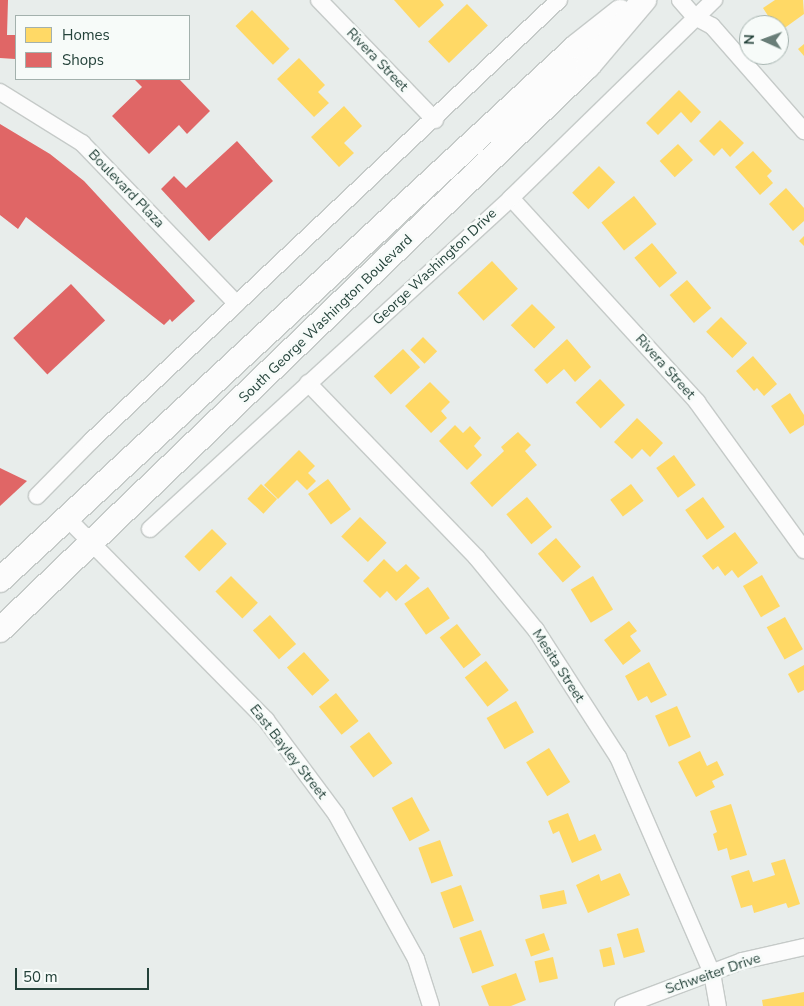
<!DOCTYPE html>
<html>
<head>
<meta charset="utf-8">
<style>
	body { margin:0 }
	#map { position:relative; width:804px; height:1006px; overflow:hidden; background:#e8edeb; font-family:"Nunito Sans",sans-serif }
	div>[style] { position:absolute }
	.homes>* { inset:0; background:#ffd966; transform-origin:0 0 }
	.shops>* { inset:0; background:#e06666; transform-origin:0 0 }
	.roads { filter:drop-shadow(1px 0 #c5cac8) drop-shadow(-1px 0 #c5cac8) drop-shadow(0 1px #c5cac8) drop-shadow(0 -1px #c5cac8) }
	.street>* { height:16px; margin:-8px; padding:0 8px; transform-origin:8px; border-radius:8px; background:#fcfcfc }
	.secondary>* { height:24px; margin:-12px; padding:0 12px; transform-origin:12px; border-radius:12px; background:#fcfcfc }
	span { translate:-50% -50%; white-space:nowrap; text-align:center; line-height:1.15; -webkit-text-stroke:5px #f7fbf9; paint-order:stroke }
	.street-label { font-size:14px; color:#24423a }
	.legend { position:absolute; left:15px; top:15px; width:175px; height:65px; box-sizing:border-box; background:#f7fbf9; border:1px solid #a3b1ad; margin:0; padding:6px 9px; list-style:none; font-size:15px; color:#24423a }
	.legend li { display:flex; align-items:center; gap:10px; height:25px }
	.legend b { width:25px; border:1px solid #a3b1ad }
	.north { position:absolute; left:739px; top:15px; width:50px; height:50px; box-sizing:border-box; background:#f7fbf9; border:1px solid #a3b1ad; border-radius:50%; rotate:272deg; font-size:14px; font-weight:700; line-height:20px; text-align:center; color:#24423a }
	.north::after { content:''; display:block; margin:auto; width:18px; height:22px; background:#697e78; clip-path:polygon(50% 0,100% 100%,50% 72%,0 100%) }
	.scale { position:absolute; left:15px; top:968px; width:134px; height:22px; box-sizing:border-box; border:2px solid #24423a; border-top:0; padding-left:6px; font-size:15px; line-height:18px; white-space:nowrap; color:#24423a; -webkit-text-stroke:4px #f7fbf9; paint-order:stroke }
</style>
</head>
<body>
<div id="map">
	<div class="homes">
		<i style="clip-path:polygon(394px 0,440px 0,444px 5px,419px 28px)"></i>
		<i style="clip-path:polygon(775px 0,803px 0,804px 14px,779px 32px,779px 25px,774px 25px,763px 8px)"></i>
		<i style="left:467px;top:4px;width:30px;height:54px;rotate:46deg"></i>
		<i style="left:252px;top:10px;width:54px;height:23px;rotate:46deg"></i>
		<i style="clip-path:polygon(804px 44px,804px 56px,798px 49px)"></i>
		<i style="clip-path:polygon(299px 58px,325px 85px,318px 92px,329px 103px,314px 117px,277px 79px)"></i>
		<i style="clip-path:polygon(679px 90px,701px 112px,691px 123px,681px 112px,658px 135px,646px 123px)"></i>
		<i style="clip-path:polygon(344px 106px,362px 126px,344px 143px,354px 153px,339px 167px,311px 137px)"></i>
		<i style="clip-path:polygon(720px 120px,744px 143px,730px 157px,722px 148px,714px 156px,699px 141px)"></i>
		<i style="left:678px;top:144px;width:22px;height:25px;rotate:47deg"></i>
		<i style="clip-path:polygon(753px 151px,772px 171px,767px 176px,773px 183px,760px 195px,735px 167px)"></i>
		<i style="left:599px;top:166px;width:23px;height:38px;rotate:45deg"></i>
		<i style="clip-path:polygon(786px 188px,804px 208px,804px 221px,793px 231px,769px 204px)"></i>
		<i style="left:634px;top:196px;width:36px;height:42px;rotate:51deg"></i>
		<i style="clip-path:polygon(804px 236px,804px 246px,799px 241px)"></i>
		<i style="left:652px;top:243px;width:39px;height:23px;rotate:50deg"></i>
		<i style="left:492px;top:261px;width:38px;height:47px;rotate:47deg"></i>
		<i style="left:687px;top:280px;width:37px;height:23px;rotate:49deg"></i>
		<i style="left:532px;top:304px;width:33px;height:30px;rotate:45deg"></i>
		<i style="left:721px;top:317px;width:37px;height:21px;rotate:45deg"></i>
		<i style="left:423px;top:337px;width:20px;height:18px;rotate:45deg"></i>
		<i style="clip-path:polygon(567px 339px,591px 367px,575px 382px,564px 369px,547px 384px,534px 370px)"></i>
		<i style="left:403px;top:349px;width:25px;height:40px;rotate:47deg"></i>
		<i style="clip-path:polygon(753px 356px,777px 384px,764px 396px,757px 388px,754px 391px,736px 371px)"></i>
		<i style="left:600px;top:379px;width:36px;height:34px;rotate:46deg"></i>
		<i style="clip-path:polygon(430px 382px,450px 402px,441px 411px,447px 418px,431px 433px,405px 406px)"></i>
		<i style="clip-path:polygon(790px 393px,804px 415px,804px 425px,790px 434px,771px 406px)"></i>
		<i style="clip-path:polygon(637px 418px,663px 443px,650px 457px,642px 449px,632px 459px,614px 442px)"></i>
		<i style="clip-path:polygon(455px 425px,463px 433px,470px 426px,481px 438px,474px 446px,482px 455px,467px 470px,439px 441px)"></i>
		<i style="clip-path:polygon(518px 432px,531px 445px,525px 451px,537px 465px,492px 507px,470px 483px,504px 451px,501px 447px)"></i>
		<i style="clip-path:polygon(299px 450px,315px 466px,308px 473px,316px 481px,307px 490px,297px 480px,278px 499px,264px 485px)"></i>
		<i style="left:674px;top:455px;width:37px;height:22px;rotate:54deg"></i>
		<i style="left:328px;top:479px;width:38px;height:25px;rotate:53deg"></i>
		<i style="left:261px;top:484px;width:22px;height:20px;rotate:43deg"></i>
		<i style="left:631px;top:484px;width:21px;height:26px;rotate:53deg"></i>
		<i style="left:527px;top:497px;width:39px;height:27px;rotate:50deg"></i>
		<i style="left:703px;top:497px;width:37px;height:22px;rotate:54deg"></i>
		<i style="left:360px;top:517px;width:37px;height:27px;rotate:44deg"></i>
		<i style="left:212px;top:529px;width:21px;height:39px;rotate:45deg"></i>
		<i style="clip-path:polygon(735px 532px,758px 563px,738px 578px,732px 570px,725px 576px,718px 566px,713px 570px,702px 556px)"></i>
		<i style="left:556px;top:538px;width:38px;height:24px;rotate:49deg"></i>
		<i style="clip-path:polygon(384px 559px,397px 572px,406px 564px,420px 578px,396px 601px,387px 591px,380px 598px,363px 581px)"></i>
		<i style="left:762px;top:575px;width:36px;height:22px;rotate:60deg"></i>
		<i style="left:231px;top:576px;width:38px;height:22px;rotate:45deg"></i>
		<i style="left:593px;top:576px;width:39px;height:26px;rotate:59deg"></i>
		<i style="left:428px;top:587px;width:38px;height:29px;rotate:55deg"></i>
		<i style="left:270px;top:615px;width:39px;height:23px;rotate:48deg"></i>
		<i style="left:785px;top:617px;width:37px;height:21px;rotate:61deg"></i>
		<i style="clip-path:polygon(629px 621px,637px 631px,630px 636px,641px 651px,623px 665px,604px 640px)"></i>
		<i style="left:457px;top:624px;width:39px;height:22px;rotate:52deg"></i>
		<i style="left:304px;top:652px;width:38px;height:23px;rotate:48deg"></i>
		<i style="left:486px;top:661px;width:37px;height:27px;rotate:52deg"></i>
		<i style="clip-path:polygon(649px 662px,667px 695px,651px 703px,647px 696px,638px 701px,625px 676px)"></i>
		<i style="clip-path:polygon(804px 665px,804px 690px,798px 693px,788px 674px)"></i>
		<i style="left:336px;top:693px;width:36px;height:22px;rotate:51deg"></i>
		<i style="left:516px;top:701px;width:36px;height:34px;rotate:60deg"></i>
		<i style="left:677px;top:706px;width:34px;height:24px;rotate:66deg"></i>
		<i style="left:369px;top:732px;width:39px;height:24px;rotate:53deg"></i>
		<i style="left:549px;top:748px;width:40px;height:27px;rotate:58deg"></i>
		<i style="clip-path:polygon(700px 751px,707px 766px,717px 761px,724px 775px,712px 781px,715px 787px,696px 797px,678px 762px)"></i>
		<i style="left:412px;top:797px;width:38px;height:23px;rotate:62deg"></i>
		<i style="clip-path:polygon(731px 804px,747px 855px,730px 860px,727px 848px,718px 851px,713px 834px,717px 832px,710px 811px)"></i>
		<i style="clip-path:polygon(568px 813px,579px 841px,595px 834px,602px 850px,572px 863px,559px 831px,553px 834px,548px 821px)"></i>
		<i style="left:440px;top:840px;width:38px;height:23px;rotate:70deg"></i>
		<i style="clip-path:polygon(785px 859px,800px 904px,788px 908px,786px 903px,754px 913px,752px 905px,741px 908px,731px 876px,749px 870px,753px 882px,775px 875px,771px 863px)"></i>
		<i style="clip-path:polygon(620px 873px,630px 895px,588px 913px,576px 885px,599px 874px,601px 881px)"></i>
		<i style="left:461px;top:885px;width:38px;height:22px;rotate:70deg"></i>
		<i style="left:564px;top:890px;width:14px;height:25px;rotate:78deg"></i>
		<i style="left:638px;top:928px;width:25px;height:22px;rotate:74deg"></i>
		<i style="left:481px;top:930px;width:38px;height:23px;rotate:70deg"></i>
		<i style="left:544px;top:933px;width:18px;height:20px;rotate:71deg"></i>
		<i style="left:611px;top:947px;width:18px;height:12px;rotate:77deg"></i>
		<i style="left:553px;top:957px;width:22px;height:19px;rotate:77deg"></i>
		<i style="clip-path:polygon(516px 973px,526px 1000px,511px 1006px,489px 1006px,481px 986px)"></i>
		<i style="clip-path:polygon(804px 992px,804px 1006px,763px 1006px,762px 1000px)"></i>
	</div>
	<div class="shops">
		<i style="clip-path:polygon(0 0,8px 0,7px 35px,16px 35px,15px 59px,0 58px)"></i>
		<i style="clip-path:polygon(134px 79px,179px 79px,210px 111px,187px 134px,179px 125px,149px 154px,112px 116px,142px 87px)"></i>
		<i style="clip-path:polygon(0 124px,50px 154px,84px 181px,195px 301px,172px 322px,170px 319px,164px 325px,26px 217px,18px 229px,0 215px)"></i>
		<i style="clip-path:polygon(237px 141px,273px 181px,209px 241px,161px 189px,174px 176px,186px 188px)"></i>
		<i style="left:71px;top:284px;width:50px;height:79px;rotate:47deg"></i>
		<i style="clip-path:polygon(0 468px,27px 481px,0 506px)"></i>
	</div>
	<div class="roads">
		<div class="street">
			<i style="left:319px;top:0;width:167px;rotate:46deg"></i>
			<i style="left:680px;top:0;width:23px;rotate:49deg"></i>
			<i style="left:695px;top:17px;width:19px;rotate:28deg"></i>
			<i style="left:712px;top:26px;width:140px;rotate:48.8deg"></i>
			<i style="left:0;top:92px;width:97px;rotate:31.9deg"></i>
			<i style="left:82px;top:143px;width:223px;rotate:46.1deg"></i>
			<i style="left:511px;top:198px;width:276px;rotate:47.6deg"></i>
			<i style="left:697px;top:402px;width:183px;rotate:54.1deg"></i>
			<i style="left:308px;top:383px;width:243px;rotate:46deg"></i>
			<i style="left:477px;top:558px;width:93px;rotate:50.7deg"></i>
			<i style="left:536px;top:630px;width:151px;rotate:57.2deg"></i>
			<i style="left:618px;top:757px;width:236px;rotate:66.5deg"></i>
			<i style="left:712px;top:973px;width:34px;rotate:80deg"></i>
			<i style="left:37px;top:496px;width:77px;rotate:-45.5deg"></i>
			<i style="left:91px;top:441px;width:643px;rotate:-43.3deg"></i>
			<i style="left:66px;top:517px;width:285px;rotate:45.4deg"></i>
			<i style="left:266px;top:720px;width:117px;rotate:53.3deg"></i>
			<i style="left:336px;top:814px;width:166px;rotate:61.1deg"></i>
			<i style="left:416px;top:959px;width:49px;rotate:72.3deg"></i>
			<i style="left:150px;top:529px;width:490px;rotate:-42.5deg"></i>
			<i style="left:511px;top:198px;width:284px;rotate:-44.3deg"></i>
			<i style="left:623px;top:1006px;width:127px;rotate:-20.7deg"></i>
			<i style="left:742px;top:961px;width:64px;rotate:-12.7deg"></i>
		</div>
		<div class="secondary">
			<i style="left:0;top:580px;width:786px;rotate:-42.78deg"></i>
			<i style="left:577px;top:46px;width:55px;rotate:-38.3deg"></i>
			<i style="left:0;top:630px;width:815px;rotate:-43.81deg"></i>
			<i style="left:588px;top:66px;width:87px;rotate:-49.7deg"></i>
		</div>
	</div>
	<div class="street-label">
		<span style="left:377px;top:60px;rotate:46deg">Rivera Street</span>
		<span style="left:126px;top:189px;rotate:46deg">Boulevard Plaza</span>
		<span style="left:435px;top:267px;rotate:-43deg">George Washington Drive</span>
		<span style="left:326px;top:319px;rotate:-44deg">South George Washington Boulevard</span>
		<span style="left:665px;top:367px;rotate:48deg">Rivera Street</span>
		<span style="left:558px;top:666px;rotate:57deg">Mesita Street</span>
		<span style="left:288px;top:752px;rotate:52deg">East Bayley Street</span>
		<span style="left:713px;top:974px;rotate:-19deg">Schweiter Drive</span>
	</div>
	<ul class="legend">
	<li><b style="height:14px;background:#ffd966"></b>Homes</li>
	<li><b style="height:14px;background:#e06666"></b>Shops</li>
	</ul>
	<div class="north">N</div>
	<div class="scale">50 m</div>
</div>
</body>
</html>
